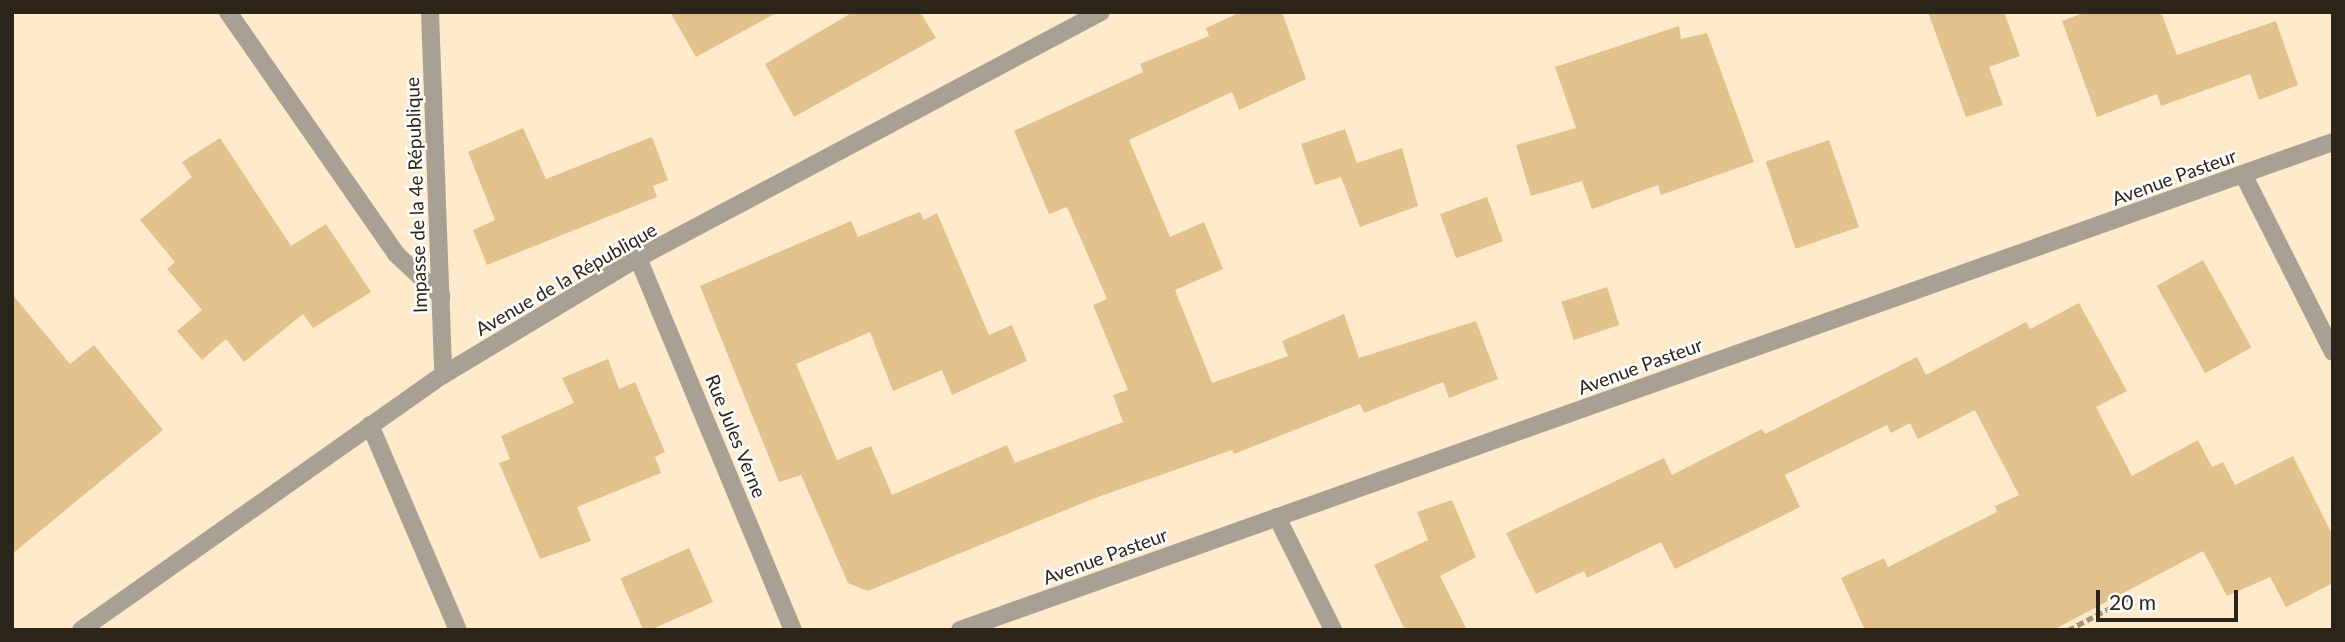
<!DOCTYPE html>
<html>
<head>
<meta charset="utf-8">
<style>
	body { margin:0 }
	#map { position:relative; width:2345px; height:642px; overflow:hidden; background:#ffebcc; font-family:Lato,sans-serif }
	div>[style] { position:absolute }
	.building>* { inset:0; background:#e2c18c; transform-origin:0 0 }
	.path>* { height:4.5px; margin-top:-2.25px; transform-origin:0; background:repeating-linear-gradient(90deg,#a1937c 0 7px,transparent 0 10.5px) }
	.service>* { height:18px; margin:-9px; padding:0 9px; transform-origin:9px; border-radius:9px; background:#a7a093 }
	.minor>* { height:18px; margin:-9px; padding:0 9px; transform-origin:9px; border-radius:9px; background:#a7a093 }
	span { translate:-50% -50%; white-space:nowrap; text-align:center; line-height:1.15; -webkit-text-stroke:5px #fff; paint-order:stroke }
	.street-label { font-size:19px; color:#2b2418 }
	.frame { position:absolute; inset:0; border:14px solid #2b2418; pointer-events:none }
	.scale { position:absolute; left:2096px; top:590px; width:142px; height:32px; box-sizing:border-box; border:4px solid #2b2418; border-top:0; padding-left:9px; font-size:21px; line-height:24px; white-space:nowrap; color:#2b2418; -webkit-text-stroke:5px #fff; paint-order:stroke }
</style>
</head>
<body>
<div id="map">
	<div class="building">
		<i style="clip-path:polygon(670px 12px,778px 12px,696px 57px)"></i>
		<i style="clip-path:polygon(853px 12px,920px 12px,936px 38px,794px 117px,765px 64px)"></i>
		<i style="clip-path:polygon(1241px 12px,1282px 12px,1306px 79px,1239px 110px,1232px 92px,1129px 140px,1170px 237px,1204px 222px,1223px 269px,1175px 290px,1212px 383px,1288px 356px,1282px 341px,1344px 314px,1359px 358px,1476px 321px,1498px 379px,1449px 398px,1443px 382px,1364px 413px,1360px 404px,1234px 454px,1232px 450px,1095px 498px,868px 591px,848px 583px,801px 475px,779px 482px,700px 286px,851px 221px,858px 237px,920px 212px,924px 220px,937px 213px,989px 335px,1012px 325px,1027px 361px,952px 395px,942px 370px,893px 391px,870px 332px,796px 364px,837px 460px,871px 446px,892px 495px,1007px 445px,1015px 463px,1123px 422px,1113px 395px,1128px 390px,1093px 305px,1107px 299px,1067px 207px,1049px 214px,1014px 131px,1143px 72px,1140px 64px,1209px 36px,1206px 28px)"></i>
		<i style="clip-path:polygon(1928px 12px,2004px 12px,2020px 56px,1989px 67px,2003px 105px,1966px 117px)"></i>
		<i style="clip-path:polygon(2086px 12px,2161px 12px,2177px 55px,2276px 21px,2298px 85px,2259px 100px,2250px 74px,2161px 106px,2157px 94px,2097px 117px,2062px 21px)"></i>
		<i style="clip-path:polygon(1679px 26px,1681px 39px,1707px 33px,1754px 162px,1661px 195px,1658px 185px,1592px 209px,1582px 181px,1531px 196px,1516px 145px,1576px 128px,1555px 67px)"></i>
		<i style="clip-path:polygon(523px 128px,546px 179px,652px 137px,668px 180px,653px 186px,657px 197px,487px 265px,473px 230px,495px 220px,468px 152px)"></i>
		<i style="clip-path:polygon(1345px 129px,1357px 163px,1402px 148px,1418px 206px,1360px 227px,1341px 177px,1315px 185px,1301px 144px)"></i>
		<i style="clip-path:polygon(220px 138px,291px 246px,326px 224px,371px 292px,313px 328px,303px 314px,244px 362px,226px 339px,202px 360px,177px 331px,202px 310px,167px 269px,175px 262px,140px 220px,192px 177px,182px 162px)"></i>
		<i style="left:1829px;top:140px;width:92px;height:67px;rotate:71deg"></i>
		<i style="left:1487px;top:197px;width:47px;height:50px;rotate:70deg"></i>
		<i style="left:2203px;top:260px;width:100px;height:53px;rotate:61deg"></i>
		<i style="left:1607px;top:287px;width:40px;height:48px;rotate:72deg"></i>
		<i style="clip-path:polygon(12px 294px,70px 364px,94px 345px,163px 430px,12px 554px)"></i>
		<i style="clip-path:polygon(2079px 303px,2127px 391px,2096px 407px,2132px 476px,2198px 440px,2212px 467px,2223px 462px,2235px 485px,2293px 456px,2333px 536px,2333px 583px,2286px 607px,2270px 577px,2227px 596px,2203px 551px,2053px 630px,1865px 630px,1841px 578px,1884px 558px,1888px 567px,1997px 512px,1995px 506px,2019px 495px,1975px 410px,1918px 439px,1910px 423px,1891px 433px,1887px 425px,1785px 475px,1800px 507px,1675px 569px,1661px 542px,1587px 578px,1584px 571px,1536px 594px,1506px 533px,1664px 458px,1672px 475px,1762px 429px,1765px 434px,1917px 357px,1926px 375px,2026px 322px,2030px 329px)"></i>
		<i style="clip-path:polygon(608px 359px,619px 389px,635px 382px,665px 452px,655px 457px,661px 473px,577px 507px,591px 541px,540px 559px,499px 463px,510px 459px,501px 436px,574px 403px,562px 378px)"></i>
		<i style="clip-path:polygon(1452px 500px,1476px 557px,1440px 576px,1467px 630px,1405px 630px,1374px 565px,1428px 540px,1417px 512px)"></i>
		<i style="left:689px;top:548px;width:59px;height:75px;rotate:66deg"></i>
	</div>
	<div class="path">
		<i style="left:2068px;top:630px;width:71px;rotate:-27.6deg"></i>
	</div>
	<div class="service">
		<i style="left:228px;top:12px;width:295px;rotate:55.2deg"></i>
		<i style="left:396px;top:254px;width:62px;rotate:43deg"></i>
	</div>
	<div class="minor">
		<i style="left:430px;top:12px;width:363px;rotate:87.9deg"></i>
		<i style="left:2243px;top:174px;width:199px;rotate:63.2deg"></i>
		<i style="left:638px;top:258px;width:403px;rotate:67.4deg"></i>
		<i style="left:370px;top:425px;width:223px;rotate:66.8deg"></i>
		<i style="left:1277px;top:517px;width:126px;rotate:63.6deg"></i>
		<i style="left:81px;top:630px;width:443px;rotate:-35.2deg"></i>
		<i style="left:443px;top:375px;width:227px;rotate:-31deg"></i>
		<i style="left:638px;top:258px;width:524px;rotate:-27.98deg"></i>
		<i style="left:960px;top:630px;width:1457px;rotate:-19.57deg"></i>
	</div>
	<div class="street-label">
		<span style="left:2174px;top:177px;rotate:-20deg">Avenue Pasteur</span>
		<span style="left:416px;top:195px;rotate:-92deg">Impasse de la 4e République</span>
		<span style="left:566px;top:279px;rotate:-30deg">Avenue de la République</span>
		<span style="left:1640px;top:366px;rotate:-20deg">Avenue Pasteur</span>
		<span style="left:736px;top:436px;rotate:68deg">Rue Jules Verne</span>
		<span style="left:1105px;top:556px;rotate:-20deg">Avenue Pasteur</span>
	</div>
	<div class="frame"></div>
	<div class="scale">20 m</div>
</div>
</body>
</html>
